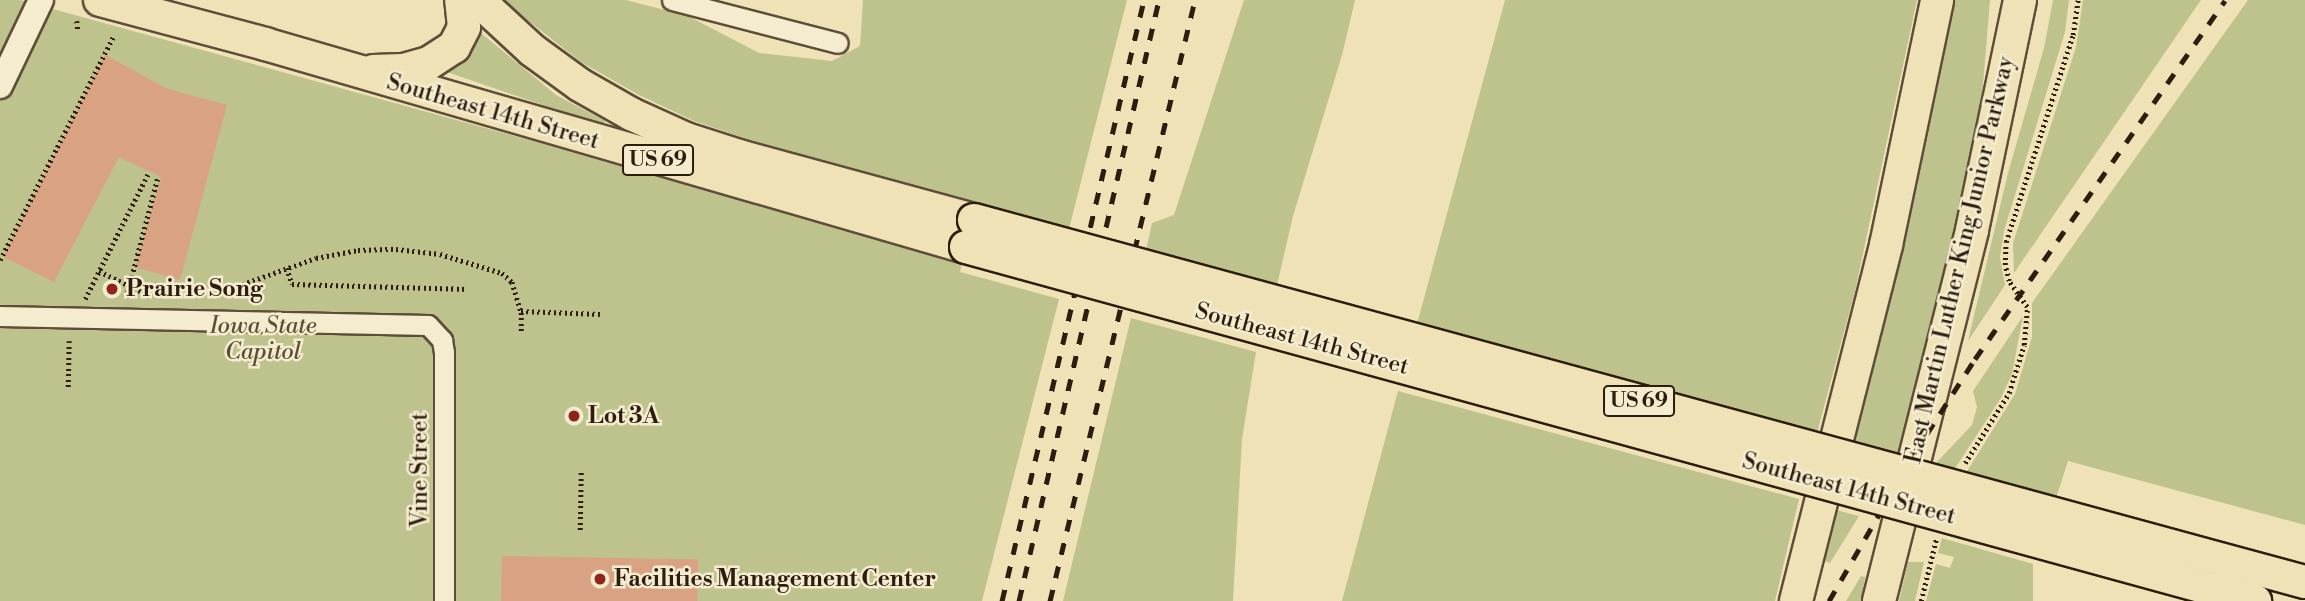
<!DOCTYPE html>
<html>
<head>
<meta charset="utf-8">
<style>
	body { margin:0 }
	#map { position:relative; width:2305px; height:601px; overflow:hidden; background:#f0e2b7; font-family:"Libre Bodoni",serif }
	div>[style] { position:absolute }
	.green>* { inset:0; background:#bec28c }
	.building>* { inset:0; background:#d8a283; transform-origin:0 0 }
	.path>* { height:4.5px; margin-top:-2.25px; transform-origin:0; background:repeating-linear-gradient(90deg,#2d1d0f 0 2px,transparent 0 5.5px) }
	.roads { filter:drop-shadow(2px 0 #5e4e39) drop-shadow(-2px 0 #5e4e39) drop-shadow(0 2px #5e4e39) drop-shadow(0 -2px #5e4e39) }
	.minor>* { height:19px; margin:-9.5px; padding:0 9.5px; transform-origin:9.5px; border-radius:9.5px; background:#f5ecd0 }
	.tertiary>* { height:24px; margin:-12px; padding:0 12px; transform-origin:12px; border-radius:12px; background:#f5ecd0 }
	.primary>* { height:32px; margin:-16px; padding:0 16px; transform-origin:16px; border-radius:16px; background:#f0e2b7 }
	.rail>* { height:5px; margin-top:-2.5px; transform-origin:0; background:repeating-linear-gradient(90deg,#2d1d0f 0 12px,transparent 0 24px) }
	.bridges { filter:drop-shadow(2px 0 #2d1d0f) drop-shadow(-2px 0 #2d1d0f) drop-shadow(0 2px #2d1d0f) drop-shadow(0 -2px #2d1d0f) }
	.primary-bridge>* { height:32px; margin:-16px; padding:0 16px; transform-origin:16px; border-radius:16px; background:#f0e2b7 }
	.dots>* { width:19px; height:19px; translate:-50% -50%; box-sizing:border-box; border:4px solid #f5ecd0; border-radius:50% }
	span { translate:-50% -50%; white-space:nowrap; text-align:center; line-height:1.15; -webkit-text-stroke:5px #f5ecd0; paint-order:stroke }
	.shield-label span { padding:2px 5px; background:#f5ecd0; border:2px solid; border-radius:5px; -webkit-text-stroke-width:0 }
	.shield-label { font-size:21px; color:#2d1d0f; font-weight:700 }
	.street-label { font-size:23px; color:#2d1d0f }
	.poi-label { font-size:23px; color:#2d1d0f; font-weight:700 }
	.left { translate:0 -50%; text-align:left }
	.park-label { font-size:23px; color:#584f34; font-style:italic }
</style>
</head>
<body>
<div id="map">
	<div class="green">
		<i style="clip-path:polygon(0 0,20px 0,533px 141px,962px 264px,960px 272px,1059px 299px,982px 601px,0 601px)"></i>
		<i style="clip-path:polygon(502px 0,626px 0,688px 16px,759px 53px,832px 61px,860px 46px,863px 0,1127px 0,1069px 229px,800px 157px,694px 121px,639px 95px,581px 62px)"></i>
		<i style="clip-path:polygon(1244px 0,1355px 0,1342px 55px,1293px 216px,1277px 285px,1146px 250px,1152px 223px,1174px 215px)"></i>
		<i style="clip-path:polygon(1505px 0,1917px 0,1855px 291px,1817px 433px,1417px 324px)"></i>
		<i style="clip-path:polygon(1955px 0,1990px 0,1981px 109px,1937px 305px,1897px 455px,1854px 443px,1894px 286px)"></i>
		<i style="clip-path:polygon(2053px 0,2069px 0,2065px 32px,2004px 231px,2000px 257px,2005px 285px,1968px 341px,2008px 173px,2044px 48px)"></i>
		<i style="clip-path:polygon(2083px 0,2201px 0,2014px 273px,2013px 243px,2076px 47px)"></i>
		<i style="clip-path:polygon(2248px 0,2305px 0,2305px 525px,2068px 461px,2056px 498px,1966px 473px,2015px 394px,2032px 337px,2032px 303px)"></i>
		<i style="clip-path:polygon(475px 28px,556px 95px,605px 121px,603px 126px,447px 72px,460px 56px)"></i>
		<i style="clip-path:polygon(2023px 316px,2012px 374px,2001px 398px,1954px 470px,1934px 465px,1972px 425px,1977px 407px,1973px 391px)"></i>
		<i style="clip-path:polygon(1131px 318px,1256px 352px,1242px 439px,1233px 601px,1063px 601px)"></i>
		<i style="clip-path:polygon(1398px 391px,1799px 499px,1775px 601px,1342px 601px)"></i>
		<i style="clip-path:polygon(1836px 510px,1859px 516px,1830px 563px,1822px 560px)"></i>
		<i style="clip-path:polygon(1942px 538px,2033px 564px,2033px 601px,1926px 601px,1936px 564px,1950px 568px,1954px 557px,1938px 553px)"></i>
		<i style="clip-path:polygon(1908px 562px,1924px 562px,1915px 601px,1899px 601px)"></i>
		<i style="clip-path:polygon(1861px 576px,1865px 577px,1861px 601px,1846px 601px)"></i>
	</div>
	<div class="building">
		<i style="clip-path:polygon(105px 55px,168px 89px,227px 105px,180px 280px,135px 267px,161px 177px,119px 157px,54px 282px,3px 257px)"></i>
		<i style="left:502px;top:556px;width:196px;height:45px;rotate:1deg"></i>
	</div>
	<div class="path">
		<i style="left:77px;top:21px;width:9px;rotate:84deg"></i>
		<i style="left:0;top:260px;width:252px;rotate:-63.1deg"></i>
		<i style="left:287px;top:268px;width:17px;rotate:73deg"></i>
		<i style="left:292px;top:284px;width:176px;rotate:1.6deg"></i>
		<i style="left:99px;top:271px;width:59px;rotate:26.1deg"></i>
		<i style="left:232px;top:288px;width:89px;rotate:-19.7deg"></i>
		<i style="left:316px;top:258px;width:43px;rotate:-10.8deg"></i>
		<i style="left:358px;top:250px;width:38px;rotate:-2deg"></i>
		<i style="left:396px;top:249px;width:44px;rotate:6.5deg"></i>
		<i style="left:440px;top:254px;width:65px;rotate:17deg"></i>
		<i style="left:502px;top:273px;width:13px;rotate:42deg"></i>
		<i style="left:512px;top:282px;width:30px;rotate:73deg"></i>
		<i style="left:126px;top:298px;width:126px;rotate:-75.3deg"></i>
		<i style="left:85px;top:299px;width:142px;rotate:-63.3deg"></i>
		<i style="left:521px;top:331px;width:20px;rotate:-90deg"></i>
		<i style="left:521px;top:311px;width:79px;rotate:2.2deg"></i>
		<i style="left:68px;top:387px;width:46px;rotate:-88.8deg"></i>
		<i style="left:1965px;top:463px;width:83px;rotate:-57.8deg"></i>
		<i style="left:2009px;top:393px;width:50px;rotate:-72.6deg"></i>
		<i style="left:2024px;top:345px;width:38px;rotate:-85deg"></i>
		<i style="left:2027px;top:307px;width:32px;rotate:-125deg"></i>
		<i style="left:2009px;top:281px;width:16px;rotate:-104deg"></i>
		<i style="left:2005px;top:265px;width:23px;rotate:-88deg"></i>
		<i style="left:2006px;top:242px;width:218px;rotate:-72.1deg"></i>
		<i style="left:2073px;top:35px;width:35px;rotate:-82deg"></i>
		<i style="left:580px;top:530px;width:60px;rotate:-89deg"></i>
		<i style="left:1921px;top:601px;width:63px;rotate:-76.2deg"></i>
	</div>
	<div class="roads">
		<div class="minor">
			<i style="left:672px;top:0;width:171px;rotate:14.5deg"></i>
			<i style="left:0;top:316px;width:428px;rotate:1.2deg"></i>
			<i style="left:428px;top:325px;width:21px;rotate:47deg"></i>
			<i style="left:442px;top:340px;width:12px;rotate:81deg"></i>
			<i style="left:444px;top:352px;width:249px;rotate:90deg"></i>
		</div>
		<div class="tertiary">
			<i style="left:0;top:86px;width:95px;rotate:-64.5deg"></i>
		</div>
		<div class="primary">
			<i style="left:100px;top:0;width:171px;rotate:14.9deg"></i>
			<i style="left:265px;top:44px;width:730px;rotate:16.15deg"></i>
			<i style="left:478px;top:0;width:74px;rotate:42.8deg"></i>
			<i style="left:532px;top:50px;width:59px;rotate:36.1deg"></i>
			<i style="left:580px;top:85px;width:59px;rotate:29.6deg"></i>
			<i style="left:631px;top:114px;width:60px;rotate:24.4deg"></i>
			<i style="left:686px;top:139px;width:59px;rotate:17.8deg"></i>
			<i style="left:742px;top:157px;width:240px;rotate:15.2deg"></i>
			<i style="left:373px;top:71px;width:31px;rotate:-2deg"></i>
			<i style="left:404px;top:70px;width:26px;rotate:-16deg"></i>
			<i style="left:429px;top:63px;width:30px;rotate:-33deg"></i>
			<i style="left:454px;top:47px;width:22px;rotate:-63deg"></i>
			<i style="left:464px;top:27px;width:27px;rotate:-96deg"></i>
			<i style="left:1796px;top:601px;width:367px;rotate:-75.8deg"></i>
			<i style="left:1886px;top:245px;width:250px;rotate:-78.2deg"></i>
			<i style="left:1879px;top:601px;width:382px;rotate:-75.9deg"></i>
			<i style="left:1972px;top:230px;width:235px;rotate:-78.2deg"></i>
		</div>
	</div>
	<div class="rail">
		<i style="left:1002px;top:601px;width:618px;rotate:-76.71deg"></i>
		<i style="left:1019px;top:601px;width:617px;rotate:-76.89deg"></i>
		<i style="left:1050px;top:601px;width:618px;rotate:-76.44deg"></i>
		<i style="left:1829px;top:601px;width:170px;rotate:-60deg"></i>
		<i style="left:1914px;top:454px;width:113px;rotate:-57.3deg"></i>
		<i style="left:1975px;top:359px;width:437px;rotate:-55.1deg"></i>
	</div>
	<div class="bridges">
		<div class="primary-bridge">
			<i style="left:974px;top:220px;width:1379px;rotate:15.22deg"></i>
			<i style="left:966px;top:247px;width:1337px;rotate:15.36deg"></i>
		</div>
	</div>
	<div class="dots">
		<i style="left:112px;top:289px;background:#8f2418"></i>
		<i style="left:574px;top:416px;background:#8f2418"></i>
		<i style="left:600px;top:579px;background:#8f2418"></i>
	</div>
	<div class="shield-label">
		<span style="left:658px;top:160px">US 69</span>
		<span style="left:1639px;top:401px">US 69</span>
	</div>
	<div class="street-label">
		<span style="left:493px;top:112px;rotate:16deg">Southeast 14th Street</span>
		<span style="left:1960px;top:260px;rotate:-77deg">East Martin Luther King Junior Parkway</span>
		<span style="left:1302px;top:339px;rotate:15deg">Southeast 14th Street</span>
		<span style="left:420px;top:470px;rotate:-90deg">Vine Street</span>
		<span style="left:1849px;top:489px;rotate:15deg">Southeast 14th Street</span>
	</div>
	<div class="poi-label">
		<span class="left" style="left:126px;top:289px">Prairie Song</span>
		<span class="left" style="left:588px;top:416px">Lot 3A</span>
		<span class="left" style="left:614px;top:579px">Facilities Management Center</span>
	</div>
	<div class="park-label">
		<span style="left:263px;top:339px">Iowa State<br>Capitol</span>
	</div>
</div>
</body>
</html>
